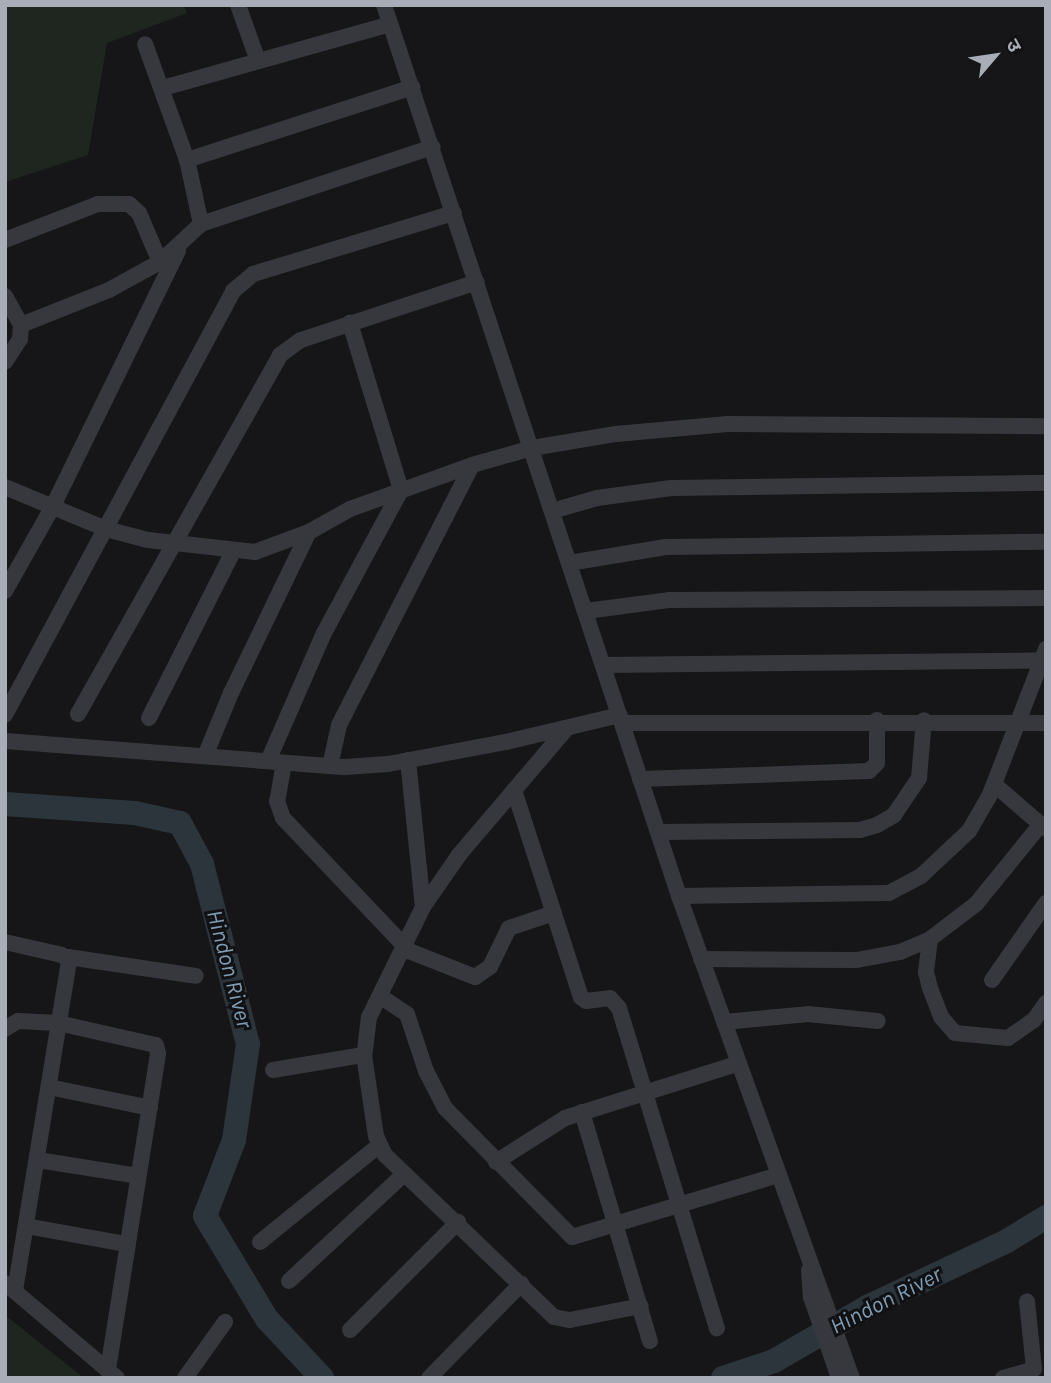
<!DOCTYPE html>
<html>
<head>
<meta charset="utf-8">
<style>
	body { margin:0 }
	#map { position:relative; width:1051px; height:1383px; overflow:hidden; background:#161618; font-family:Karla,"Noto Sans Devanagari",sans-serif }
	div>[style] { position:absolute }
	.green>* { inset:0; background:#1e261f }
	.river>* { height:24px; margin:-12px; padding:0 12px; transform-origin:12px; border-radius:12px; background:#2c353c }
	.minor>* { height:16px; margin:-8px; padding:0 8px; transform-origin:8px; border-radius:8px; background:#37383d }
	span { translate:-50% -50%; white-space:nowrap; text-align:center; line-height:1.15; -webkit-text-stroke:6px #111113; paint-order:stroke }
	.water-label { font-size:23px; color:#7f9bb3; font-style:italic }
	.frame { position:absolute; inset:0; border:7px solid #a8adb8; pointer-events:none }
	.north { position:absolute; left:960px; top:21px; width:70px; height:70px; -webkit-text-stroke:5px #111113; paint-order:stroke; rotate:61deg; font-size:19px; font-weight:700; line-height:28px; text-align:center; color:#a8adb8 }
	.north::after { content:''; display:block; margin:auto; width:24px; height:32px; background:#a8adb8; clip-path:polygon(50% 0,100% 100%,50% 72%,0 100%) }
</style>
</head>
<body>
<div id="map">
	<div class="green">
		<i style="clip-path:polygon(5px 5px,184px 5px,187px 13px,107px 43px,88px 155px,5px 182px)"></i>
		<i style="clip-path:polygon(5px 1315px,84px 1378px,5px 1378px)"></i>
	</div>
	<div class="river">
		<i style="left:5px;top:804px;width:130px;rotate:4deg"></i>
		<i style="left:135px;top:813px;width:46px;rotate:12.5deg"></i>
		<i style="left:180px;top:823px;width:47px;rotate:61.8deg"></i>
		<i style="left:202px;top:864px;width:186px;rotate:75.7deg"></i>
		<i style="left:248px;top:1044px;width:97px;rotate:98.3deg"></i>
		<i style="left:234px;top:1140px;width:81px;rotate:110.9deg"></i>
		<i style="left:205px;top:1216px;width:120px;rotate:59deg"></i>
		<i style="left:267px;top:1319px;width:81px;rotate:47deg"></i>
		<i style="left:723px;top:1378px;width:54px;rotate:-18.4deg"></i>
		<i style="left:774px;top:1361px;width:110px;rotate:-30.1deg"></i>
		<i style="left:869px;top:1306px;width:153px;rotate:-25.2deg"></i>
		<i style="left:1007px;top:1241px;width:46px;rotate:-31.6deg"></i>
	</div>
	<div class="minor">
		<i style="left:238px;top:5px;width:59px;rotate:70.3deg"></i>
		<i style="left:384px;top:5px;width:939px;rotate:71.68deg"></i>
		<i style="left:679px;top:896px;width:512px;rotate:70.26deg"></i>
		<i style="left:163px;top:88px;width:236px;rotate:-15.7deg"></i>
		<i style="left:187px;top:160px;width:237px;rotate:-17.9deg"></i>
		<i style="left:201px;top:224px;width:244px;rotate:-18.4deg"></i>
		<i style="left:5px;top:240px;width:100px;rotate:-21.2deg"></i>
		<i style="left:98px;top:204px;width:31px"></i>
		<i style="left:129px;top:204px;width:13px;rotate:42deg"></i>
		<i style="left:139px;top:213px;width:53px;rotate:66.8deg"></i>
		<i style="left:5px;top:296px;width:33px;rotate:61deg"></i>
		<i style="left:21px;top:325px;width:14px;rotate:94deg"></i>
		<i style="left:20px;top:339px;width:27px;rotate:123deg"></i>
		<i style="left:21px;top:325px;width:95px;rotate:-21.7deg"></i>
		<i style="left:109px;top:290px;width:58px;rotate:-28.8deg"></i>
		<i style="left:160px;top:262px;width:56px;rotate:-42.8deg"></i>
		<i style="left:201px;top:224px;width:66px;rotate:-102.3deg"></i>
		<i style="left:187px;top:160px;width:123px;rotate:-109.9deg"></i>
		<i style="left:5px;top:487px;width:109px;rotate:22.6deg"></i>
		<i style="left:106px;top:529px;width:43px;rotate:14.7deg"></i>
		<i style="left:148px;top:540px;width:108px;rotate:6.4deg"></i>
		<i style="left:255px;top:552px;width:58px;rotate:-20.3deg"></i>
		<i style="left:309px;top:532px;width:47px;rotate:-29.3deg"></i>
		<i style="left:350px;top:509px;width:130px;rotate:-19.8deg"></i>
		<i style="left:472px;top:465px;width:62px;rotate:-15.8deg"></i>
		<i style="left:532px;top:448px;width:85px;rotate:-9.5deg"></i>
		<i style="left:616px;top:434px;width:112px;rotate:-5.1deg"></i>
		<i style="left:728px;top:424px;width:318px;rotate:0.4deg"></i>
		<i style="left:552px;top:511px;width:47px;rotate:-16.1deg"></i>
		<i style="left:597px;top:498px;width:75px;rotate:-7.7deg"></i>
		<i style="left:671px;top:488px;width:375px;rotate:-0.8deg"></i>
		<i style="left:569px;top:563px;width:98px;rotate:-9.4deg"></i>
		<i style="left:666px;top:547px;width:380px;rotate:-0.8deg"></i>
		<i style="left:5px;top:591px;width:98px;rotate:-60.5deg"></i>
		<i style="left:53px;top:506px;width:284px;rotate:-63.9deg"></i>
		<i style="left:586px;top:611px;width:85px;rotate:-7.5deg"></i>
		<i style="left:670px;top:600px;width:376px;rotate:-0.3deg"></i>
		<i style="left:603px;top:665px;width:443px;rotate:-0.6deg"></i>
		<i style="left:78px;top:714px;width:412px;rotate:-60.6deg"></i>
		<i style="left:280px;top:355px;width:26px;rotate:-36deg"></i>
		<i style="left:301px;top:340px;width:185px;rotate:-18.2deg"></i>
		<i style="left:5px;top:715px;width:481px;rotate:-61.7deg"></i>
		<i style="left:233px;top:291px;width:26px;rotate:-40deg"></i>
		<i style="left:253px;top:274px;width:210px;rotate:-16.9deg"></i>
		<i style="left:149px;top:718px;width:186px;rotate:-63.2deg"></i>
		<i style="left:622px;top:723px;width:424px"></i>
		<i style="left:567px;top:728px;width:167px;rotate:130.4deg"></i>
		<i style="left:459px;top:855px;width:63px;rotate:124.7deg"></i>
		<i style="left:423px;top:907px;width:123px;rotate:116.1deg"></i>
		<i style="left:369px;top:1017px;width:38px;rotate:97deg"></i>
		<i style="left:364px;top:1055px;width:82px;rotate:81.6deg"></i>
		<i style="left:376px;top:1136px;width:21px;rotate:65deg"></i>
		<i style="left:385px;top:1155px;width:234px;rotate:43.8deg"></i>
		<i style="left:554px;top:1317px;width:16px;rotate:11deg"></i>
		<i style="left:570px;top:1320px;width:72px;rotate:-11.2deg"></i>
		<i style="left:5px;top:741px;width:341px;rotate:4.4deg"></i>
		<i style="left:345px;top:767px;width:43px;rotate:-4deg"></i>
		<i style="left:388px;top:764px;width:120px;rotate:-10.6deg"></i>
		<i style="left:506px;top:742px;width:117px;rotate:-13.3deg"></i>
		<i style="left:205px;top:756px;width:68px;rotate:-67.6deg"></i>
		<i style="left:231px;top:693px;width:179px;rotate:-64.2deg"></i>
		<i style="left:408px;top:760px;width:148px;rotate:84.2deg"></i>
		<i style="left:268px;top:761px;width:140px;rotate:-66.4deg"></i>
		<i style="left:324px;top:633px;width:162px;rotate:-61.7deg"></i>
		<i style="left:401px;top:490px;width:175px;rotate:-107deg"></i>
		<i style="left:284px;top:763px;width:39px;rotate:100deg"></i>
		<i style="left:277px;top:801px;width:18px;rotate:71deg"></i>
		<i style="left:283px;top:818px;width:183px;rotate:46.5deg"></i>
		<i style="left:409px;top:951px;width:71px;rotate:21.5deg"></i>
		<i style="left:475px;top:977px;width:18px;rotate:-34deg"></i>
		<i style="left:490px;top:967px;width:43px;rotate:-64deg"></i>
		<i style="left:509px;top:928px;width:47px;rotate:-18.4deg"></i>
		<i style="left:330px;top:766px;width:42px;rotate:-77.6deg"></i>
		<i style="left:339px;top:725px;width:292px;rotate:-62.9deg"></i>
		<i style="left:640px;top:779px;width:229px;rotate:-2deg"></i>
		<i style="left:869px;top:771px;width:11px;rotate:-45deg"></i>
		<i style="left:877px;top:763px;width:43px;rotate:-90deg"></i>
		<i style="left:995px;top:785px;width:67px;rotate:40.8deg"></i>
		<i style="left:514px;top:790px;width:218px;rotate:72.1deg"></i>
		<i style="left:581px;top:997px;width:6px;rotate:39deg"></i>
		<i style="left:586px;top:1001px;width:24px;rotate:-7deg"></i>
		<i style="left:610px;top:998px;width:13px;rotate:48deg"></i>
		<i style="left:619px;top:1008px;width:335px;rotate:73deg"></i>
		<i style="left:658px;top:832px;width:202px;rotate:-0.6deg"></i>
		<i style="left:860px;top:830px;width:18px;rotate:-16deg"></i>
		<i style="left:877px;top:825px;width:20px;rotate:-30deg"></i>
		<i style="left:894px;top:815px;width:45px;rotate:-56deg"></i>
		<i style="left:919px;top:778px;width:58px;rotate:-85.1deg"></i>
		<i style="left:679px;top:896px;width:210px;rotate:-0.8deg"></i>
		<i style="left:889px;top:893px;width:36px;rotate:-28deg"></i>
		<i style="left:921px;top:876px;width:66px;rotate:-43.2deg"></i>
		<i style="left:969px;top:831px;width:39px;rotate:-60deg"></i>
		<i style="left:989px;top:797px;width:159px;rotate:-68.9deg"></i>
		<i style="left:930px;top:939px;width:33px;rotate:97deg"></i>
		<i style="left:926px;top:972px;width:16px;rotate:76deg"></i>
		<i style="left:930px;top:988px;width:31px;rotate:69deg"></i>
		<i style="left:941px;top:1017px;width:21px;rotate:49deg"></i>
		<i style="left:955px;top:1033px;width:53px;rotate:5.4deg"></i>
		<i style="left:1008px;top:1038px;width:32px;rotate:-35deg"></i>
		<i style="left:1034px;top:1020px;width:21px;rotate:-55deg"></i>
		<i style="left:5px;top:942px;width:58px;rotate:12.8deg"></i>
		<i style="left:62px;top:955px;width:9px;rotate:41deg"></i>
		<i style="left:69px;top:961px;width:335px;rotate:99.3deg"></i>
		<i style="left:68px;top:957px;width:129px;rotate:8.4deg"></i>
		<i style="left:701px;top:959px;width:156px;rotate:0.4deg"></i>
		<i style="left:857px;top:960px;width:44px;rotate:-10.5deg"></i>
		<i style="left:900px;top:952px;width:33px;rotate:-23deg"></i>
		<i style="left:930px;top:939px;width:58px;rotate:-37.3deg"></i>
		<i style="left:976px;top:904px;width:103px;rotate:-50.9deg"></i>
		<i style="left:992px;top:980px;width:94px;rotate:-55deg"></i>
		<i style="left:380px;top:996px;width:32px;rotate:34deg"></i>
		<i style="left:407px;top:1014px;width:60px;rotate:71.6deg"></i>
		<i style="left:426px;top:1071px;width:42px;rotate:62.8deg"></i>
		<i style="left:445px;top:1108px;width:181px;rotate:45.4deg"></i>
		<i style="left:572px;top:1237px;width:216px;rotate:-16.7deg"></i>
		<i style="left:724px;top:1022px;width:84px;rotate:-5.4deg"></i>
		<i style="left:808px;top:1014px;width:70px;rotate:5.7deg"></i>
		<i style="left:5px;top:1029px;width:15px;rotate:-32deg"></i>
		<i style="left:18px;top:1021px;width:40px;rotate:2.9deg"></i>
		<i style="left:58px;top:1023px;width:100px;rotate:12.7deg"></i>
		<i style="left:156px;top:1045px;width:9px;rotate:77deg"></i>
		<i style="left:158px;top:1054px;width:320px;rotate:99deg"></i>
		<i style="left:273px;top:1070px;width:92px;rotate:-9.4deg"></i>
		<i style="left:49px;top:1087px;width:103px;rotate:11.7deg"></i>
		<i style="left:582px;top:1112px;width:239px;rotate:73.5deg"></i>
		<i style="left:38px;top:1160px;width:101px;rotate:9.1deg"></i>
		<i style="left:496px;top:1162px;width:82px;rotate:-32.5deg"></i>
		<i style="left:565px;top:1118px;width:182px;rotate:-17.5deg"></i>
		<i style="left:26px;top:1226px;width:102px;rotate:10.2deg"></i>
		<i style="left:260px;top:1242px;width:152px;rotate:-39.1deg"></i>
		<i style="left:809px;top:1270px;width:27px;rotate:86deg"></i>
		<i style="left:811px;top:1297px;width:86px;rotate:70.9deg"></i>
		<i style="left:289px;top:1281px;width:157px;rotate:-42.9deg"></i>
		<i style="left:5px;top:1283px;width:147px;rotate:40.3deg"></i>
		<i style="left:350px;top:1330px;width:153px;rotate:-45deg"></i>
		<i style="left:185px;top:1378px;width:69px;rotate:-54.5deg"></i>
		<i style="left:429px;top:1378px;width:132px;rotate:-45.6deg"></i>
		<i style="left:1003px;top:1378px;width:32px;rotate:-16deg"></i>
		<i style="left:1034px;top:1369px;width:68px;rotate:-95.9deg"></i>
	</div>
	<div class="water-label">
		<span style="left:229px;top:969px;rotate:75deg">Hindon River</span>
		<span style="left:886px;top:1301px;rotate:-27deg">Hindon River</span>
	</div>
	<div class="frame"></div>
	<div class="north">उ</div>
</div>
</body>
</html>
